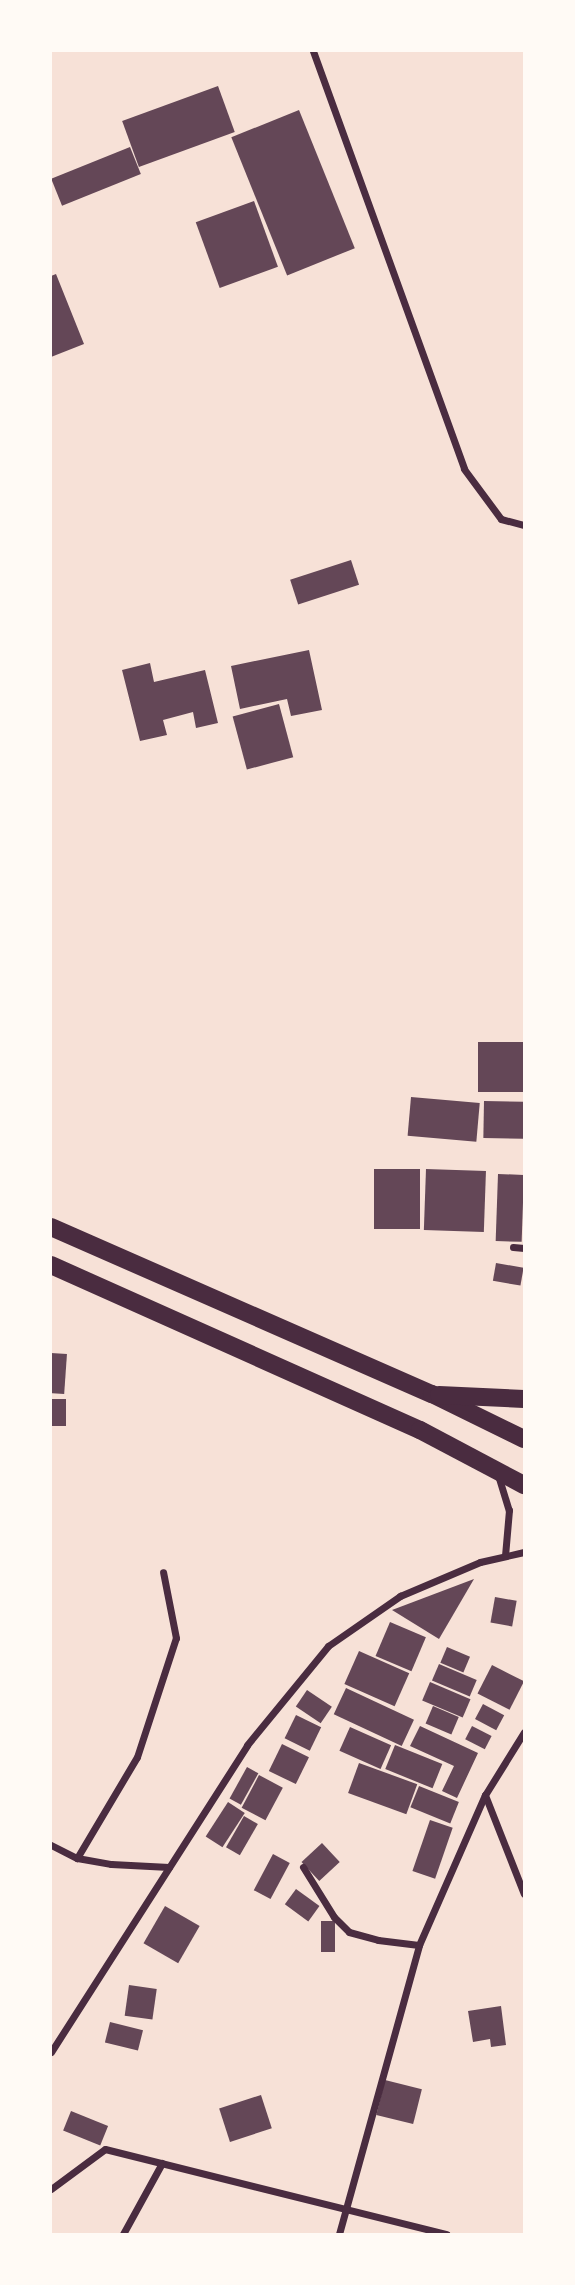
<!DOCTYPE html>
<html>
<head>
<meta charset="utf-8">
<style>
	body { margin:0 }
	#map { position:relative; width:575px; height:2285px; overflow:hidden; background:#f7e1d7; font-family:"Sofia Sans Condensed",sans-serif }
	div>[style] { position:absolute }
	.building>* { inset:0; background:#644757; transform-origin:0 0 }
	.minor>* { height:7px; margin:-3.5px; padding:0 3.5px; transform-origin:3.5px; border-radius:3.5px; background:#4a2c40 }
	.primary>* { height:18px; margin:-9px; padding:0 9px; transform-origin:9px; border-radius:9px; background:#4a2c40 }
	span { translate:-50% -50%; white-space:nowrap; text-align:center; line-height:1.15; -webkit-text-stroke:7px #fffaf5; paint-order:stroke }
	.frame { position:absolute; inset:0; border:52px solid #fffaf5; pointer-events:none }
</style>
</head>
<body>
<div id="map">
	<div class="building">
		<i style="left:218px;top:86px;width:49px;height:102px;rotate:70deg"></i>
		<i style="left:299px;top:110px;width:149px;height:73px;rotate:68deg"></i>
		<i style="left:130px;top:147px;width:29px;height:85px;rotate:68deg"></i>
		<i style="left:254px;top:201px;width:70px;height:62px;rotate:70deg"></i>
		<i style="clip-path:polygon(56px 274px,84px 344px,51px 357px,51px 276px)"></i>
		<i style="left:351px;top:560px;width:26px;height:64px;rotate:72deg"></i>
		<i style="clip-path:polygon(309px 650px,322px 710px,291px 716px,287px 699px,240px 709px,231px 666px)"></i>
		<i style="clip-path:polygon(150px 663px,154px 682px,205px 670px,218px 723px,196px 728px,193px 712px,163px 720px,167px 735px,140px 741px,122px 670px)"></i>
		<i style="left:279px;top:704px;width:55px;height:48px;rotate:75deg"></i>
		<i style="left:524px;top:1042px;width:50px;height:46px;rotate:90deg"></i>
		<i style="left:411px;top:1097px;width:69px;height:39px;rotate:5deg"></i>
		<i style="left:484px;top:1101px;width:40px;height:37px;rotate:1deg"></i>
		<i style="left:374px;top:1169px;width:46px;height:60px"></i>
		<i style="left:426px;top:1169px;width:60px;height:61px;rotate:2deg"></i>
		<i style="left:498px;top:1174px;width:26px;height:67px;rotate:2deg"></i>
		<i style="left:496px;top:1263px;width:28px;height:18px;rotate:10deg"></i>
		<i style="left:51px;top:1353px;width:16px;height:40px;rotate:4deg"></i>
		<i style="left:51px;top:1399px;width:15px;height:27px"></i>
		<i style="clip-path:polygon(474px 1579px,439px 1639px,392px 1610px)"></i>
		<i style="left:495px;top:1597px;width:22px;height:26px;rotate:10deg"></i>
		<i style="left:390px;top:1622px;width:39px;height:37px;rotate:23deg"></i>
		<i style="left:447px;top:1647px;width:25px;height:17px;rotate:23deg"></i>
		<i style="left:359px;top:1651px;width:55px;height:36px;rotate:24deg"></i>
		<i style="left:439px;top:1664px;width:41px;height:18px;rotate:23deg"></i>
		<i style="left:492px;top:1665px;width:36px;height:32px;rotate:27deg"></i>
		<i style="left:430px;top:1682px;width:44px;height:20px;rotate:23deg"></i>
		<i style="left:346px;top:1688px;width:75px;height:29px;rotate:25deg"></i>
		<i style="left:307px;top:1690px;width:30px;height:20px;rotate:34deg"></i>
		<i style="left:483px;top:1704px;width:24px;height:17px;rotate:28deg"></i>
		<i style="left:433px;top:1706px;width:28px;height:19px;rotate:23deg"></i>
		<i style="left:296px;top:1715px;width:28px;height:26px;rotate:26deg"></i>
		<i style="clip-path:polygon(420px 1726px,478px 1753px,457px 1798px,442px 1791px,454px 1766px,410px 1746px)"></i>
		<i style="left:472px;top:1726px;width:22px;height:15px;rotate:27deg"></i>
		<i style="left:350px;top:1727px;width:45px;height:26px;rotate:24deg"></i>
		<i style="left:282px;top:1744px;width:30px;height:30px;rotate:26deg"></i>
		<i style="left:395px;top:1745px;width:51px;height:26px;rotate:22deg"></i>
		<i style="left:359px;top:1763px;width:62px;height:32px;rotate:20deg"></i>
		<i style="left:247px;top:1767px;width:13px;height:36px;rotate:29deg"></i>
		<i style="left:259px;top:1775px;width:27px;height:37px;rotate:28deg"></i>
		<i style="left:419px;top:1786px;width:43px;height:23px;rotate:22deg"></i>
		<i style="left:228px;top:1802px;width:20px;height:41px;rotate:33deg"></i>
		<i style="left:244px;top:1816px;width:16px;height:36px;rotate:30deg"></i>
		<i style="left:430px;top:1820px;width:24px;height:54px;rotate:19deg"></i>
		<i style="left:322px;top:1843px;width:26px;height:28px;rotate:47deg"></i>
		<i style="left:273px;top:1854px;width:19px;height:41px;rotate:28deg"></i>
		<i style="left:296px;top:1889px;width:29px;height:19px;rotate:36deg"></i>
		<i style="left:165px;top:1906px;width:40px;height:43px;rotate:30deg"></i>
		<i style="left:321px;top:1921px;width:14px;height:31px"></i>
		<i style="left:129px;top:1985px;width:28px;height:31px;rotate:8deg"></i>
		<i style="clip-path:polygon(501px 2006px,506px 2045px,491px 2047px,490px 2039px,473px 2042px,468px 2011px)"></i>
		<i style="left:110px;top:2022px;width:34px;height:21px;rotate:14deg"></i>
		<i style="left:385px;top:2080px;width:38px;height:36px;rotate:14deg"></i>
		<i style="left:261px;top:2095px;width:35px;height:44px;rotate:72deg"></i>
		<i style="left:71px;top:2111px;width:40px;height:21px;rotate:22deg"></i>
	</div>
	<div class="minor">
		<i style="left:313px;top:51px;width:444px;rotate:70.1deg"></i>
		<i style="left:464px;top:469px;width:62px;rotate:53.5deg"></i>
		<i style="left:501px;top:519px;width:24px;rotate:15deg"></i>
		<i style="left:513px;top:1247px;width:11px;rotate:5deg"></i>
		<i style="left:498px;top:1475px;width:37px;rotate:73deg"></i>
		<i style="left:509px;top:1510px;width:46px;rotate:95deg"></i>
		<i style="left:485px;top:1795px;width:106px;rotate:68.5deg"></i>
		<i style="left:51px;top:1845px;width:29px;rotate:27deg"></i>
		<i style="left:77px;top:1858px;width:35px;rotate:10deg"></i>
		<i style="left:111px;top:1864px;width:58px;rotate:3deg"></i>
		<i style="left:77px;top:1858px;width:117px;rotate:-59.3deg"></i>
		<i style="left:137px;top:1757px;width:125px;rotate:-71.9deg"></i>
		<i style="left:176px;top:1638px;width:67px;rotate:-101.1deg"></i>
		<i style="left:303px;top:1867px;width:59px;rotate:58.2deg"></i>
		<i style="left:334px;top:1917px;width:21px;rotate:45deg"></i>
		<i style="left:349px;top:1932px;width:30px;rotate:15deg"></i>
		<i style="left:378px;top:1940px;width:41px;rotate:7deg"></i>
		<i style="left:51px;top:2052px;width:364px;rotate:-57.4deg"></i>
		<i style="left:247px;top:1745px;width:128px;rotate:-50.7deg"></i>
		<i style="left:328px;top:1646px;width:88px;rotate:-34.8deg"></i>
		<i style="left:400px;top:1596px;width:87px;rotate:-23deg"></i>
		<i style="left:480px;top:1562px;width:45px;rotate:-12.8deg"></i>
		<i style="left:51px;top:2189px;width:67px;rotate:-36.5deg"></i>
		<i style="left:105px;top:2149px;width:352px;rotate:14deg"></i>
		<i style="left:123px;top:2234px;width:81px;rotate:-61.2deg"></i>
		<i style="left:339px;top:2234px;width:300px;rotate:-74.5deg"></i>
		<i style="left:419px;top:1945px;width:164px;rotate:-66.3deg"></i>
		<i style="left:485px;top:1795px;width:74px;rotate:-58.2deg"></i>
	</div>
	<div class="primary">
		<i style="left:51px;top:1227px;width:416px;rotate:23.7deg"></i>
		<i style="left:432px;top:1394px;width:102px;rotate:26.1deg"></i>
		<i style="left:51px;top:1265px;width:404px;rotate:24.1deg"></i>
		<i style="left:420px;top:1430px;width:118px;rotate:27.9deg"></i>
		<i style="left:439px;top:1395px;width:85px;rotate:2.7deg"></i>
	</div>
	<div class="frame"></div>
</div>
</body>
</html>
